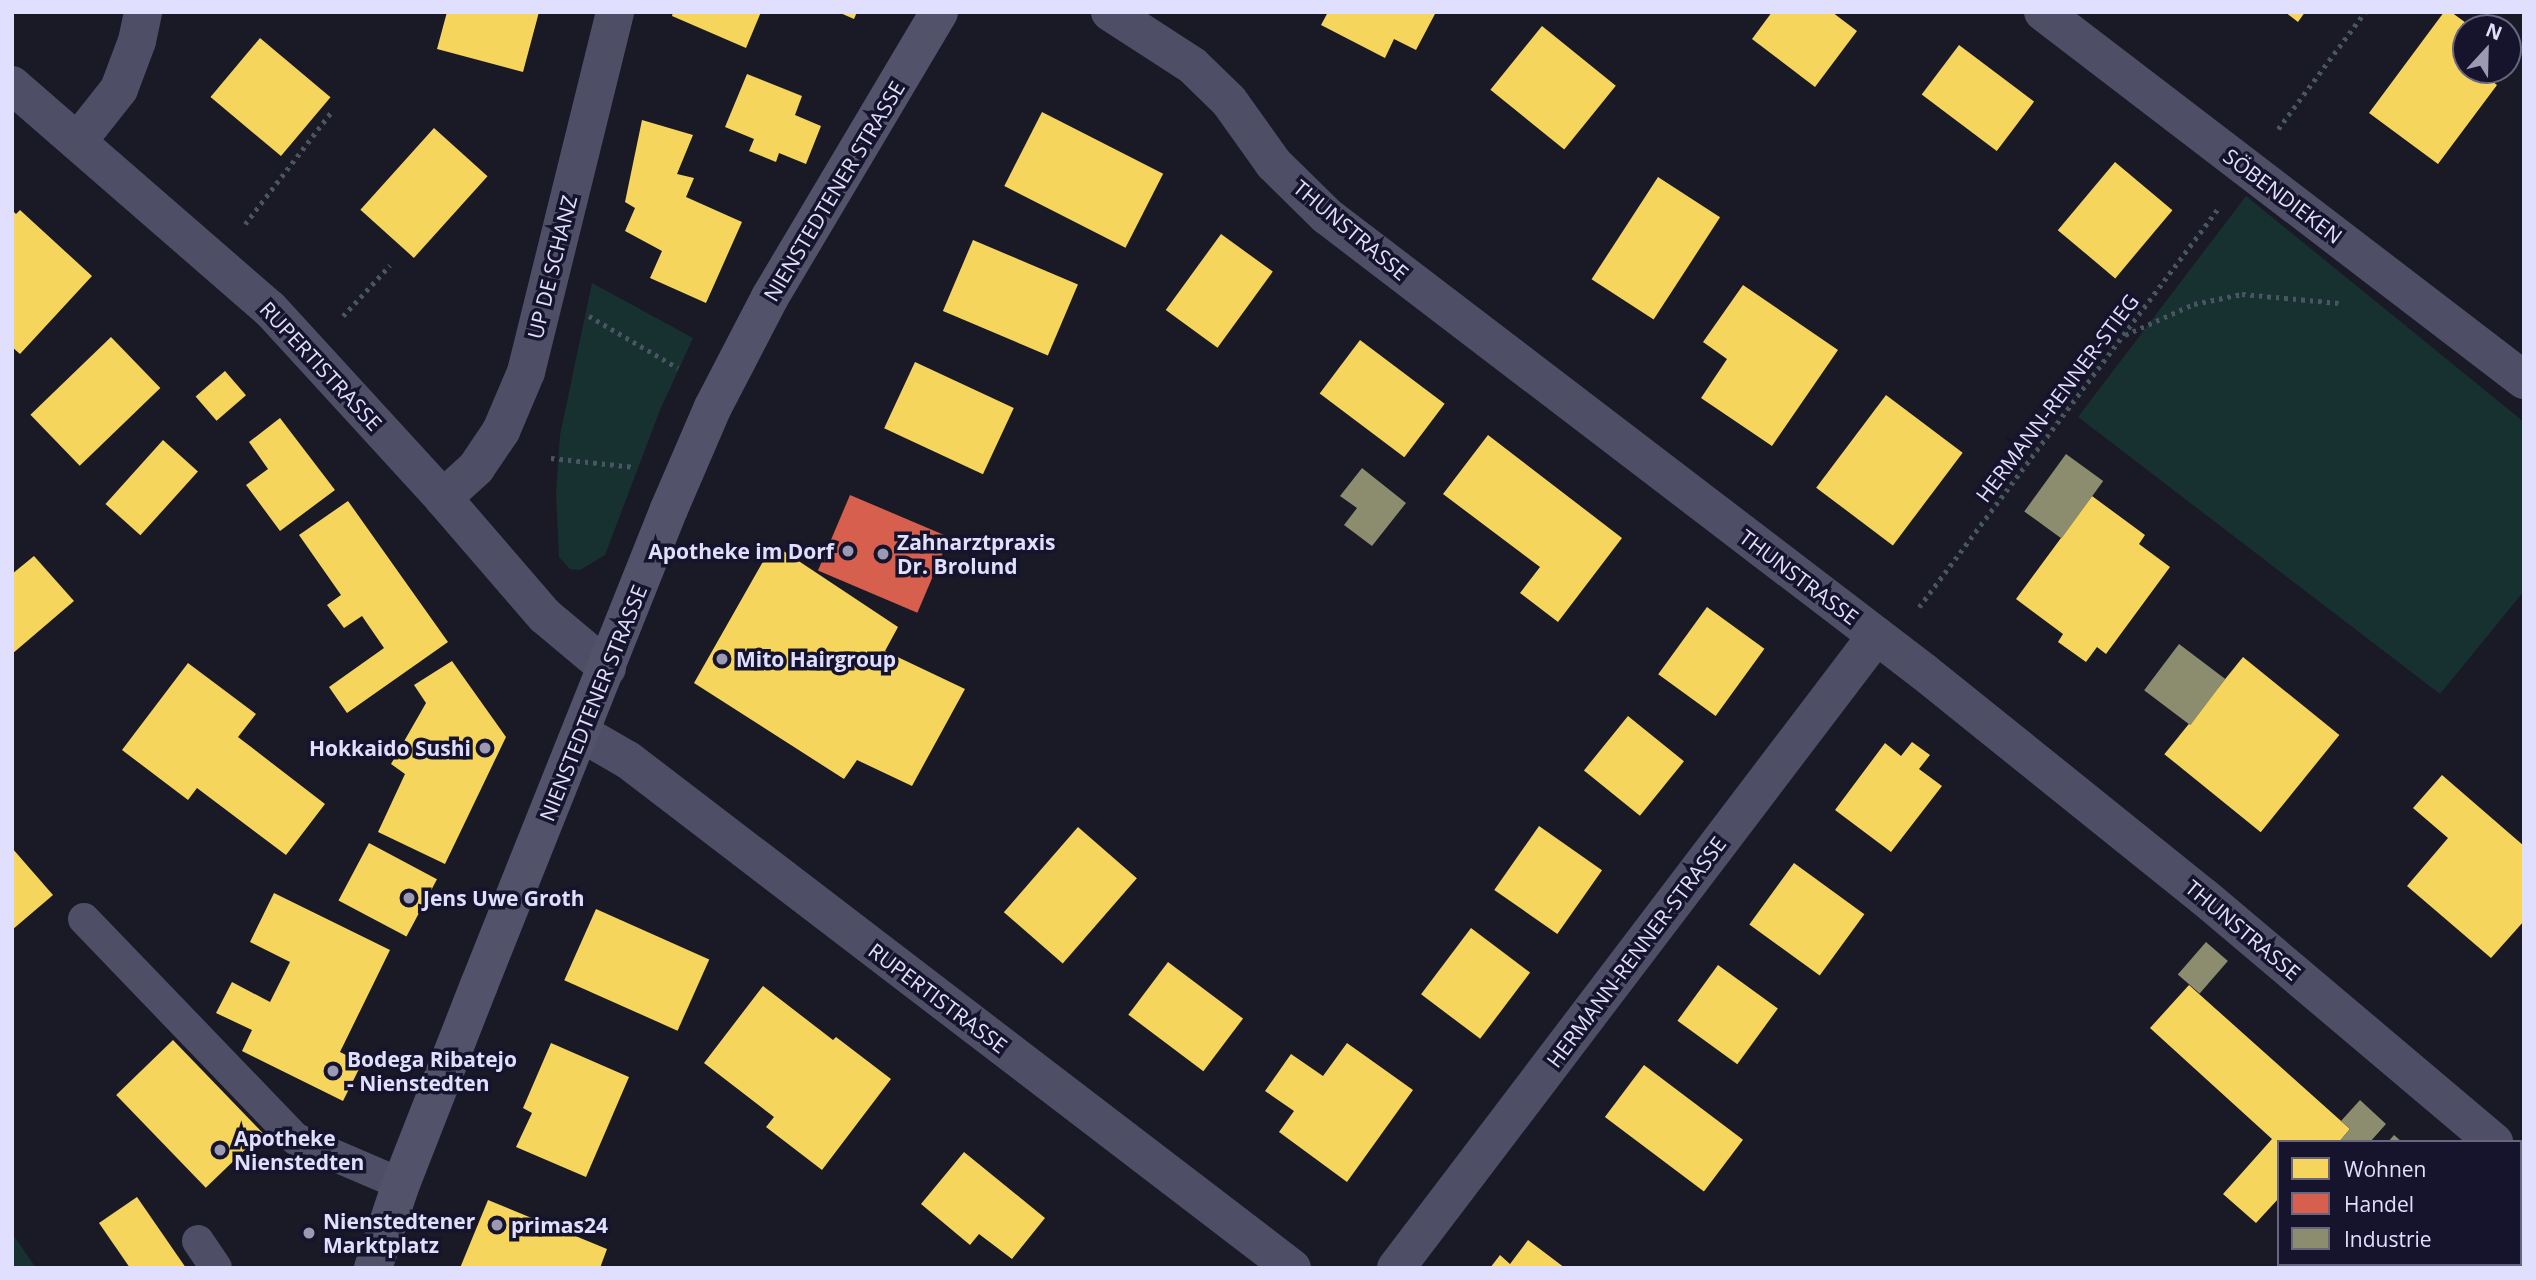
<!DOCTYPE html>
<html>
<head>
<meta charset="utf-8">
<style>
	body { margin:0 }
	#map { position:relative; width:2536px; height:1280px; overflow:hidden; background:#1a1926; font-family:"Open Sans",sans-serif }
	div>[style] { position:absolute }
	.green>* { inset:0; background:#173131 }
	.homes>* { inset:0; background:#f6d55c; transform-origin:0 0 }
	.shops>* { inset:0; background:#d6604d; transform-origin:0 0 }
	.industry>* { inset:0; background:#8c8c6e; transform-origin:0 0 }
	.path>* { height:4.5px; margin-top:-2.25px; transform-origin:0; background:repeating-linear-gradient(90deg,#485562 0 3.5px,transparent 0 8.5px) }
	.lane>* { height:32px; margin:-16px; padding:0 16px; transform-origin:16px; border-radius:16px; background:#4e4f66 }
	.street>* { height:38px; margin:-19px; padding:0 19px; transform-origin:19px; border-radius:19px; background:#4e4f66 }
	.secondary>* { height:38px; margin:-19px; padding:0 19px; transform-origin:19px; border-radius:19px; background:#52526b }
	.dots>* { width:19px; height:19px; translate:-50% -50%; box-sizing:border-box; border:4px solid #16132c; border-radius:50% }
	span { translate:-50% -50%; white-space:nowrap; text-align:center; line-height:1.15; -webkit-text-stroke:7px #16132c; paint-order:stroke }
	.street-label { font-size:21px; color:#e0dffe }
	.poi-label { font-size:21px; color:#e0dffe; font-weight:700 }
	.left { translate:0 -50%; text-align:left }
	.right { translate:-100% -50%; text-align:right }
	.frame { position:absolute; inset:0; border:14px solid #e0dffe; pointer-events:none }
	.legend { position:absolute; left:2277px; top:1140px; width:245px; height:126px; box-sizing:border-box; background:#16132c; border:2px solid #676580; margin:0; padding:9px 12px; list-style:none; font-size:21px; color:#e0dffe }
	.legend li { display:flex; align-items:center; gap:14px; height:35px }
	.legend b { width:35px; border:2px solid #676580 }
	.north { position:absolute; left:2452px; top:14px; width:70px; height:70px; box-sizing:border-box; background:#16132c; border:2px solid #676580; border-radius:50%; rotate:22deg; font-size:19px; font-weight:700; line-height:28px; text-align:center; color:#e0dffe }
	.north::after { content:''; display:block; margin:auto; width:24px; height:32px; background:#9b9ab2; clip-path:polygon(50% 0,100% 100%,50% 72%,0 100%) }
</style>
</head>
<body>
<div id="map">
	<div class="green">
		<i style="clip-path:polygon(2246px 196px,2524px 422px,2524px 591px,2440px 694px,2078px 417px)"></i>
		<i style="clip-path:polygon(592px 283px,693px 338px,660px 410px,605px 555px,580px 570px,570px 569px,559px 557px,556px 493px,560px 435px)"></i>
		<i style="clip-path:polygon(12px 1233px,36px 1268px,12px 1268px)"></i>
	</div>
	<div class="homes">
		<i style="clip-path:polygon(447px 12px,539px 12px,523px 72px,437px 49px)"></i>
		<i style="clip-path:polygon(673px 12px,761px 12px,746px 48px,672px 16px)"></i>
		<i style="clip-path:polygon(838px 12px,857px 12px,854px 19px)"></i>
		<i style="clip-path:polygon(1328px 12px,1436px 12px,1416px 50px,1394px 39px,1385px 58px,1321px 25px)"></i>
		<i style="clip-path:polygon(1772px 12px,1832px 12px,1857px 31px,1815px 87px,1752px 39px)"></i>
		<i style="clip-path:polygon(2285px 12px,2305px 12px,2298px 22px)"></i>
		<i style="clip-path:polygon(2444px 12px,2451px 12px,2473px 28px,2466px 28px,2466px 53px,2462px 58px,2466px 61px,2466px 70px,2478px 70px,2497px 85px,2438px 164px,2369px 113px)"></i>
		<i style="left:1542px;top:26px;width:95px;height:82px;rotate:39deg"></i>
		<i style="left:260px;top:38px;width:92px;height:77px;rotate:40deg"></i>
		<i style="left:1959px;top:45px;width:94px;height:62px;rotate:37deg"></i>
		<i style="clip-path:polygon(747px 74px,802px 96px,795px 115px,821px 126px,806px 164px,779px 153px,776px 162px,749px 151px,754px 139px,725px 127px)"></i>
		<i style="left:1042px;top:112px;width:136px;height:83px;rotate:27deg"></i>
		<i style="clip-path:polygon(642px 120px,693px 135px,677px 174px,694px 178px,686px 197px,742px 222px,706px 303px,650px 278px,662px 251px,625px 231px,635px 208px,625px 202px)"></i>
		<i style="left:434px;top:128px;width:72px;height:110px;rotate:42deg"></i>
		<i style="left:2115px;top:162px;width:75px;height:89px;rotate:40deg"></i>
		<i style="left:1658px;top:177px;width:74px;height:122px;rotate:33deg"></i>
		<i style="clip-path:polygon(12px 210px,16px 214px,20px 210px,92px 276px,20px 354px,12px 347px)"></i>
		<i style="left:1221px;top:234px;width:64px;height:94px;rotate:36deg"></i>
		<i style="left:973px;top:240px;width:114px;height:77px;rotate:23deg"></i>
		<i style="clip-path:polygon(1743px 285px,1838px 350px,1772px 446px,1701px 398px,1727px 359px,1703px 342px)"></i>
		<i style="left:111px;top:337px;width:71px;height:112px;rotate:46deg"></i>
		<i style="left:1360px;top:340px;width:106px;height:67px;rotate:37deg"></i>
		<i style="left:915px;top:362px;width:109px;height:73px;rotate:25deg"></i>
		<i style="left:225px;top:371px;width:32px;height:39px;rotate:49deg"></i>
		<i style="left:1886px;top:395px;width:96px;height:116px;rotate:37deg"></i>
		<i style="clip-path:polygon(280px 418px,335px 490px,280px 531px,246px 485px,268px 469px,249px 442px)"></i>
		<i style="clip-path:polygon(1488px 435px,1622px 538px,1558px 622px,1520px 593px,1540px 567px,1443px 494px)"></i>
		<i style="left:163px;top:440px;width:47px;height:86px;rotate:42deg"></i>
		<i style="clip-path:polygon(2092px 496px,2145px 535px,2139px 544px,2170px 567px,2106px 654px,2097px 647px,2086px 662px,2058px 642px,2063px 634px,2016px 599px)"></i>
		<i style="clip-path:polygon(348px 501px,448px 642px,347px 713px,329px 687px,384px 648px,362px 616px,344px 628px,327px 605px,341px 595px,299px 535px)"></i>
		<i style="clip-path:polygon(773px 544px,898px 627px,885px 651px,965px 689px,912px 786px,857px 760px,844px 779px,694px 683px)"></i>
		<i style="clip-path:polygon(34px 556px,74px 601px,12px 654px,12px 574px)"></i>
		<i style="left:1707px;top:607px;width:71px;height:83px;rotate:36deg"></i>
		<i style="left:2243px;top:657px;width:124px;height:125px;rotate:39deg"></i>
		<i style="clip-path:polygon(452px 661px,506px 737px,445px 864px,378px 832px,405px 774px,391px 764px,426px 703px,414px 685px)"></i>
		<i style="clip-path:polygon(188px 663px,256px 714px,238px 737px,325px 804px,286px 855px,197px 788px,188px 800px,122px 750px)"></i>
		<i style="left:1628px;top:716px;width:72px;height:70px;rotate:39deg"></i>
		<i style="clip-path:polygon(1912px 742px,1930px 755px,1919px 769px,1942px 786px,1891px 852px,1835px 810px,1885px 743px,1901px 756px)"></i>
		<i style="clip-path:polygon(2442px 775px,2524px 846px,2524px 921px,2491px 958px,2407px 886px,2448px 838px,2413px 808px)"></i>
		<i style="left:1539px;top:826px;width:77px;height:78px;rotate:35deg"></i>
		<i style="left:1078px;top:827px;width:78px;height:113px;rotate:41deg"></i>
		<i style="left:369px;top:843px;width:77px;height:65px;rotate:28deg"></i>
		<i style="clip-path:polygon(12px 848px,53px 895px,12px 930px)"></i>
		<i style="left:1794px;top:863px;width:87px;height:76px;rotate:36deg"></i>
		<i style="clip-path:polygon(274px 893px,390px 950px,340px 1052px,362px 1063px,343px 1101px,242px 1051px,252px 1030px,216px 1013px,232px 982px,270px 1002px,290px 962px,250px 942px)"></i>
		<i style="left:596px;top:909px;width:124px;height:78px;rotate:24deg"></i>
		<i style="left:1471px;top:928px;width:74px;height:83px;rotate:37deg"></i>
		<i style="left:1168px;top:962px;width:94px;height:66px;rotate:37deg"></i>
		<i style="left:1718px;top:965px;width:74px;height:69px;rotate:36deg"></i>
		<i style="clip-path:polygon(2189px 985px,2350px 1129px,2339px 1142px,2279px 1142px,2279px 1198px,2256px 1223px,2223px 1194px,2272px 1139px,2150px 1028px)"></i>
		<i style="clip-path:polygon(763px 986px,833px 1040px,836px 1037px,891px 1079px,822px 1170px,766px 1127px,774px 1117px,704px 1063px)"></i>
		<i style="left:173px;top:1040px;width:129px;height:79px;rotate:46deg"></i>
		<i style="clip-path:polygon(551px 1043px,629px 1077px,586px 1177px,516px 1147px,532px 1113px,523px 1108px)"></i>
		<i style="clip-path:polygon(1347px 1043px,1413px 1090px,1347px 1182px,1279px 1132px,1294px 1111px,1265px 1091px,1291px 1054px,1323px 1076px)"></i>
		<i style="left:1644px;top:1065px;width:124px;height:65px;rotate:37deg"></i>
		<i style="clip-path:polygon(964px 1152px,1045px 1218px,1012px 1259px,979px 1234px,970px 1245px,921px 1204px)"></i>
		<i style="clip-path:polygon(137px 1197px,186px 1268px,130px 1268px,99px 1223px)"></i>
		<i style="clip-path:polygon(488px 1200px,607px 1249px,600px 1268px,460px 1268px)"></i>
		<i style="clip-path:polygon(1528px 1240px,1565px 1268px,1490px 1268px,1500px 1255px,1510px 1264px)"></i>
		<i style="left:2304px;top:1264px;width:104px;height:5px"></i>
	</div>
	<div class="shops">
		<i style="left:850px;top:495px;width:108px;height:82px;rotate:23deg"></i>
	</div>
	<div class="industry">
		<i style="left:2066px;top:454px;width:46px;height:71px;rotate:36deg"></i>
		<i style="clip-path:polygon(1362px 468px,1406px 503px,1372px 546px,1344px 525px,1357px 508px,1340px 496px)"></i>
		<i style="left:2179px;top:644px;width:58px;height:58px;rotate:37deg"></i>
		<i style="left:2206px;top:942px;width:29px;height:43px;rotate:41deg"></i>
		<i style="clip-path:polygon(2360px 1100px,2386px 1124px,2370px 1142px,2339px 1142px,2350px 1129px,2341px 1121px)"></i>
		<i style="clip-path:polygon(2394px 1135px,2402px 1142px,2388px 1142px)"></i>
	</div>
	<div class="path">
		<i style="left:2278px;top:129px;width:146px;rotate:-53.4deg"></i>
		<i style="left:245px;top:224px;width:143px;rotate:-52.4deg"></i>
		<i style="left:343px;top:316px;width:69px;rotate:-47.3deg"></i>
		<i style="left:589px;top:316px;width:103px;rotate:30.3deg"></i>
		<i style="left:2125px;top:335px;width:76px;rotate:-24.2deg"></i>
		<i style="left:2194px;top:304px;width:49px;rotate:-11.8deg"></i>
		<i style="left:2242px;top:294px;width:97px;rotate:5.3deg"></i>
		<i style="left:551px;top:458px;width:84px;rotate:6.1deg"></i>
		<i style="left:1919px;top:607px;width:499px;rotate:-53.1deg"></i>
	</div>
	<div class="lane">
		<i style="left:84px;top:919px;width:306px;rotate:46.1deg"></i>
		<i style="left:296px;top:1139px;width:114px;rotate:23.2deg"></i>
		<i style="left:198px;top:1241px;width:32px;rotate:56deg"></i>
	</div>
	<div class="street">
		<i style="left:1110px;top:12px;width:99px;rotate:33deg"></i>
		<i style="left:1193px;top:66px;width:50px;rotate:44.2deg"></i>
		<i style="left:1229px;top:101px;width:77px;rotate:54.5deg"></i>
		<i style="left:1274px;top:164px;width:74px;rotate:44.5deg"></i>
		<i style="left:1327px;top:216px;width:751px;rotate:37.37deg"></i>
		<i style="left:1924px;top:672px;width:359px;rotate:38.8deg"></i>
		<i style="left:2204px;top:897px;width:380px;rotate:40.2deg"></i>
		<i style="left:2043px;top:12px;width:606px;rotate:37.42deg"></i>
		<i style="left:12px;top:85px;width:342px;rotate:41deg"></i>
		<i style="left:270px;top:309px;width:256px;rotate:47.5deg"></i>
		<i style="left:443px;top:498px;width:156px;rotate:49.2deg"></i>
		<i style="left:545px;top:616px;width:81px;rotate:40deg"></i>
		<i style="left:78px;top:141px;width:66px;rotate:-51.7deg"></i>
		<i style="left:119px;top:89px;width:51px;rotate:-69.4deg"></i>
		<i style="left:137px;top:41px;width:30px;rotate:-78deg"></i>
		<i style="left:443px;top:498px;width:45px;rotate:-42.3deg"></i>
		<i style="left:476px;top:468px;width:45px;rotate:-56deg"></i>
		<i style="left:501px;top:431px;width:64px;rotate:-67deg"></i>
		<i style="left:526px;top:372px;width:371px;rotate:-76.1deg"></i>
		<i style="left:581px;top:733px;width:54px;rotate:29.9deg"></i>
		<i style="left:628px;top:760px;width:836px;rotate:37.42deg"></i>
		<i style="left:2520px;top:1164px;width:5px;rotate:37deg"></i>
		<i style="left:1396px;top:1268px;width:794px;rotate:-52.78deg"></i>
	</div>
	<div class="secondary">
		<i style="left:373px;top:1268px;width:89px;rotate:-71.6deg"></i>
		<i style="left:401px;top:1184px;width:214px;rotate:-68.6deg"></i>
		<i style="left:479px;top:985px;width:513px;rotate:-68.24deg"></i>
		<i style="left:669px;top:509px;width:111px;rotate:-66.7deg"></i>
		<i style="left:713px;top:407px;width:124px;rotate:-62.6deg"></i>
		<i style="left:770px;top:297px;width:331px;rotate:-59.3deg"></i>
	</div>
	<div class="dots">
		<i style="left:848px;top:551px;background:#9b9ab2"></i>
		<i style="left:883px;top:554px;background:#9b9ab2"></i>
		<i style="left:722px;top:659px;background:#9b9ab2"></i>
		<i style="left:485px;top:748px;background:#9b9ab2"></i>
		<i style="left:409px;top:898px;background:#9b9ab2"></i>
		<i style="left:333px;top:1071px;background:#9b9ab2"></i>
		<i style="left:220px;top:1150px;background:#9b9ab2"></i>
		<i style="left:497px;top:1225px;background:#9b9ab2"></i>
		<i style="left:309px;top:1233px;background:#9b9ab2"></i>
	</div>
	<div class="street-label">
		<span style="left:834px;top:191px;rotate:-59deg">NIENSTEDTENER STRASSE</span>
		<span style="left:2283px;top:196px;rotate:37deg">SÖBENDIEKEN</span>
		<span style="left:1351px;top:230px;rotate:40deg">THUNSTRASSE</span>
		<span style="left:552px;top:267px;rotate:-76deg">UP DE SCHANZ</span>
		<span style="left:321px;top:366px;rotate:47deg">RUPERTISTRASSE</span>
		<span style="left:2057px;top:398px;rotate:-53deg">HERMANN-RENNER-STIEG</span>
		<span style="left:1799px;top:577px;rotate:37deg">THUNSTRASSE</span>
		<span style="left:593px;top:703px;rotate:-68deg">NIENSTEDTENER STRASSE</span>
		<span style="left:2243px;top:930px;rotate:40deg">THUNSTRASSE</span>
		<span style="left:1636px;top:952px;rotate:-53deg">HERMANN-RENNER-STRASSE</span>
		<span style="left:938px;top:998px;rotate:37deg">RUPERTISTRASSE</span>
	</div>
	<div class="poi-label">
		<span class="left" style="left:897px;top:554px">Zahnarztpraxis<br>Dr. Brolund</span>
		<span class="right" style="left:834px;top:551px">Apotheke im Dorf</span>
		<span class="left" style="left:736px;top:659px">Mito Hairgroup</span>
		<span class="right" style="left:471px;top:748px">Hokkaido Sushi</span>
		<span class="left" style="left:423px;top:898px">Jens Uwe Groth</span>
		<span class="left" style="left:347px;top:1071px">Bodega Ribatejo<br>- Nienstedten</span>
		<span class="left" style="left:234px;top:1150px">Apotheke<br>Nienstedten</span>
		<span class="left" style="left:323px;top:1233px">Nienstedtener<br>Marktplatz</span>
		<span class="left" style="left:511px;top:1225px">primas24</span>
	</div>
	<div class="frame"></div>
	<ul class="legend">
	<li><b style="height:19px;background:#f6d55c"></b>Wohnen</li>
	<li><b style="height:19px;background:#d6604d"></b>Handel</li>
	<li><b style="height:19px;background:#8c8c6e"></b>Industrie</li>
	</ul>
	<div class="north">N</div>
</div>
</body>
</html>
